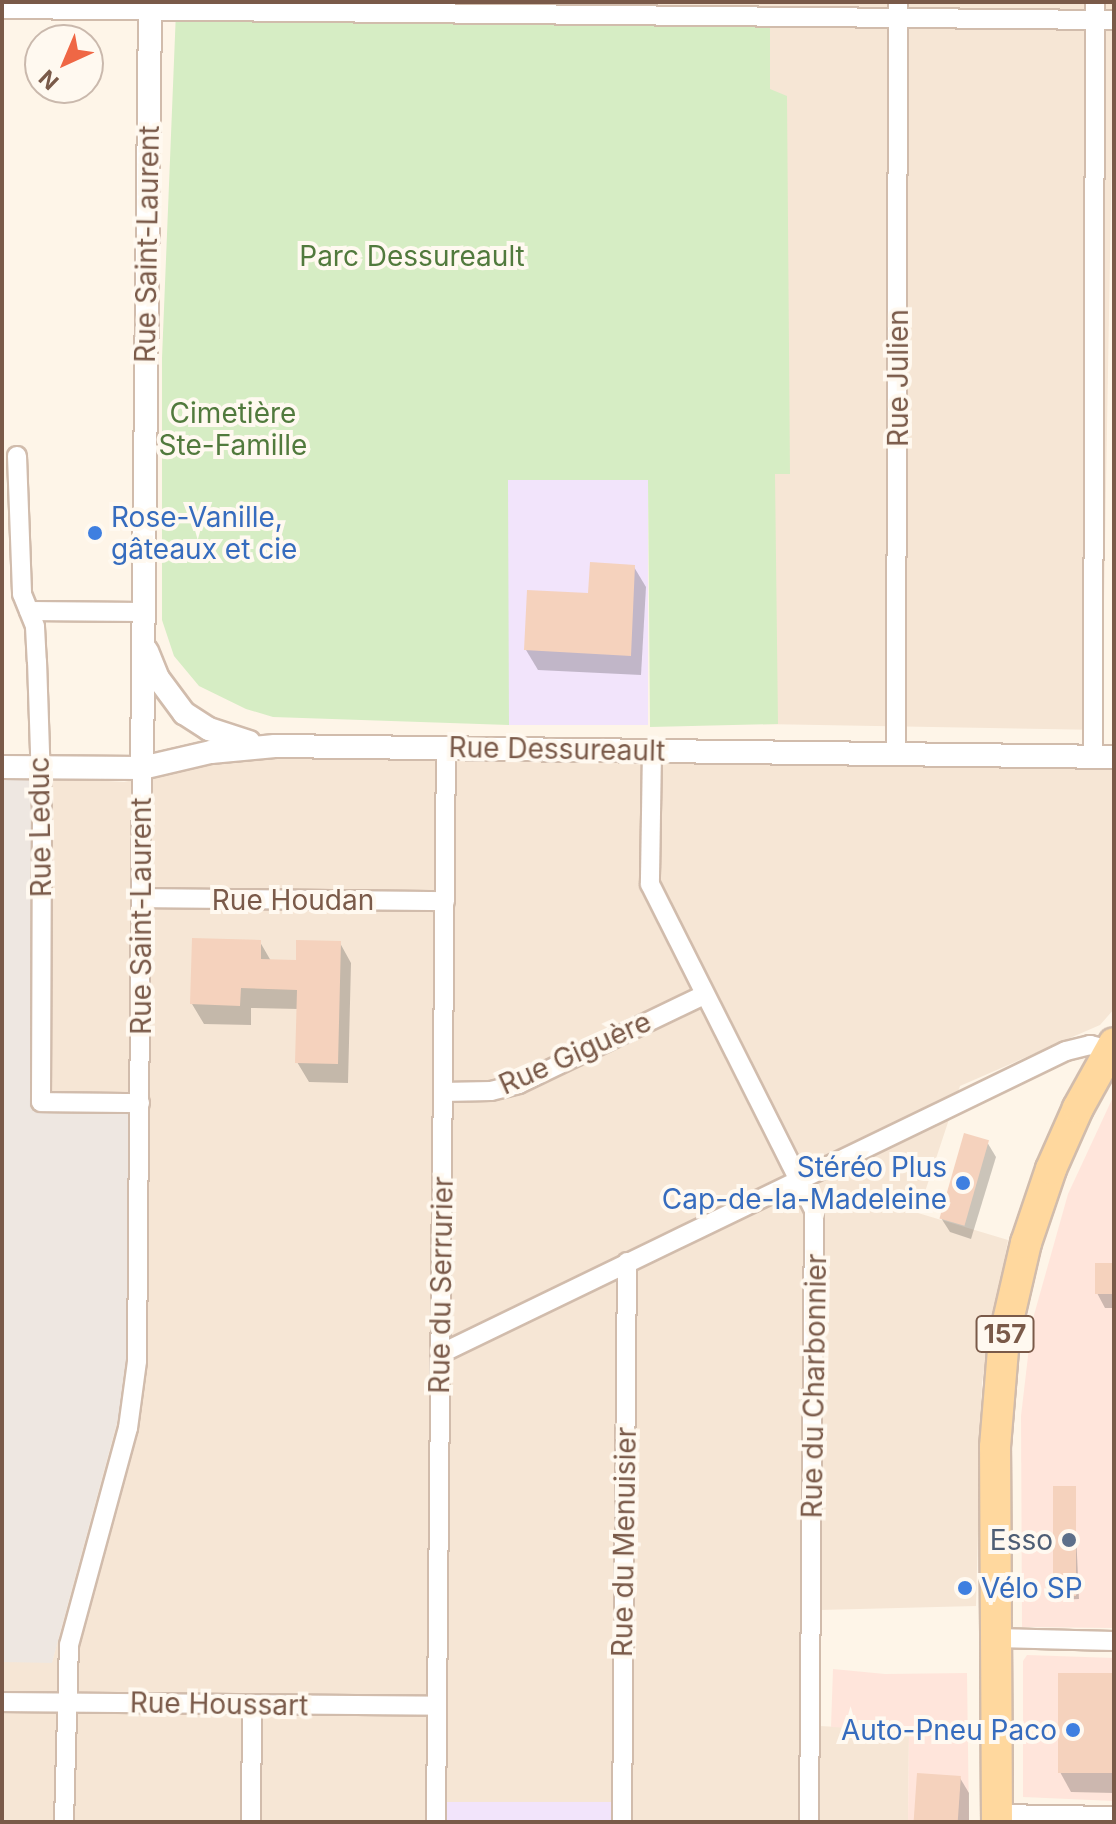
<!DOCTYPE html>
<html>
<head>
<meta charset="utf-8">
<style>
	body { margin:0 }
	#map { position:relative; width:1116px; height:1824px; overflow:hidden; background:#fef5e8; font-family:Inter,sans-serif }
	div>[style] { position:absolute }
	.residential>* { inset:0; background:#f6e6d5; transform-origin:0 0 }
	.commercial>* { inset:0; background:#ffe5db }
	.industrial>* { inset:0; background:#eee7e1 }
	.education>* { inset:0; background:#f2e4fb; transform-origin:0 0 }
	.green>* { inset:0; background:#d6edc4 }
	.shadow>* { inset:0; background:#0003 }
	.building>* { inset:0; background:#f5d2bd; transform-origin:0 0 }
	.roads { filter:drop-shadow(2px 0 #d1bcac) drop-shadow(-2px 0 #d1bcac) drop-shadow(0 2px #d1bcac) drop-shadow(0 -2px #d1bcac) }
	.minor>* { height:18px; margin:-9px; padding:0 9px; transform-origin:9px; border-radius:9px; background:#fff }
	.tertiary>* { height:22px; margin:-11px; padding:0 11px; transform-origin:11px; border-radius:11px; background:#fff }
	.primary>* { height:30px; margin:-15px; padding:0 15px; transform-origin:15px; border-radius:15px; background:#ffd89e }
	.dots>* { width:22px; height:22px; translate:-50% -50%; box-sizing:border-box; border:4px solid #fff9f0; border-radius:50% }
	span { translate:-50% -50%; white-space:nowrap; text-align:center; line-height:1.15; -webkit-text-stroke:8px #fff9f0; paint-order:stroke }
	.shield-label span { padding:2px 6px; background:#fff9f0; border:2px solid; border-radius:6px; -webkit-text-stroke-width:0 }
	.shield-label { font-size:26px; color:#7a5a49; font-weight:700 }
	.street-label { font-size:28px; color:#7a5a49 }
	.park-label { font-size:28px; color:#517a3d }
	.shop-label { font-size:28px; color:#366cbe }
	.left { translate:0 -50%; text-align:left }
	.right { translate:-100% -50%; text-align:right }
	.service-label { font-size:28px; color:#4e5e75 }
	.frame { position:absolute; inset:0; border:4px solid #7a5a49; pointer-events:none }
	.north { position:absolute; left:24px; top:24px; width:80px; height:80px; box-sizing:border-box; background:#fff9f0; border:2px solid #cab9ad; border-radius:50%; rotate:224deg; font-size:22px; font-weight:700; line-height:32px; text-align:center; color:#7a5a49 }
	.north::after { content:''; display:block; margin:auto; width:28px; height:36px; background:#ef6745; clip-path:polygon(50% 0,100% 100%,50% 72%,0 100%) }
</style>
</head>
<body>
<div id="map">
	<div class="residential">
		<i style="clip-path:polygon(151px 2px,1114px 2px,1114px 20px)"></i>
		<i style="left:770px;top:25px;width:344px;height:699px;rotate:1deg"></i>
		<i style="clip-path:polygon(277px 757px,1114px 768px,1114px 1009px,1100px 1025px,960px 1086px,918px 1213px,1008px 1240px,982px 1382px,976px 1606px,820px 1610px,820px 1726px,909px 1731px,908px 1822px,2px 1822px,2px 1662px,52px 1662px,130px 1375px,35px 1108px,28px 776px,124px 782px,213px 763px)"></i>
	</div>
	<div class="commercial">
		<i style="clip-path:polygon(1114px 1095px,1114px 1628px,1022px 1627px,1021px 1416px,1032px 1322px,1068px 1194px)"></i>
		<i style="clip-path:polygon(1027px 1655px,1114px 1658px,1114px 1801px,1023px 1797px,1023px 1661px)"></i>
		<i style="clip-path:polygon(833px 1669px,885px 1674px,967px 1673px,969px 1822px,908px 1822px,909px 1731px,831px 1727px)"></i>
	</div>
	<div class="industrial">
		<i style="clip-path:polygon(2px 760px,36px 760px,35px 1108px,129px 1109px,130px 1375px,52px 1663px,2px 1662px)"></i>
	</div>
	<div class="education">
		<i style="left:508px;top:480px;width:140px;height:245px"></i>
		<i style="left:441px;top:1802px;width:174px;height:20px"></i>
	</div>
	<div class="green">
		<i style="clip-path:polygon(176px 11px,770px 17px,770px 89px,787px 96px,790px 474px,775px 474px,778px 724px,650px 727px,648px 480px,508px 480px,509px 725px,273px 717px,246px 709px,199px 686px,174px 656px,162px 620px,162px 358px)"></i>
	</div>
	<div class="shadow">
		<i style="clip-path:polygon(634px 567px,646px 587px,641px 675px,538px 670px,526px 650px,590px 595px)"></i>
		<i style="clip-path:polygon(260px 942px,271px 961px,298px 962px,340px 943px,351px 963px,348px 1083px,309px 1082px,297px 1062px,298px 1009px,251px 1008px,251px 1025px,204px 1024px,192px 1004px)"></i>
		<i style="clip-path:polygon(987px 1142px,996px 1157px,971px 1239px,950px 1232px,941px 1218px)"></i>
		<i style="clip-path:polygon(1114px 1265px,1114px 1308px,1105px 1308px,1097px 1293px)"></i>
		<i style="clip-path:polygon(1074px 1488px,1079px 1599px,1059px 1600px,1057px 1596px)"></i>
		<i style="clip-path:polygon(1112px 1675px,1114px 1793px,1071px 1792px,1060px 1772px)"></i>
		<i style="clip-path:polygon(960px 1778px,969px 1793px,969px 1822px,920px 1822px)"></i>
	</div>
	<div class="building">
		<i style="clip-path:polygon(590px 562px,635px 565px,631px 656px,524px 650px,527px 590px,588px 593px)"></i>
		<i style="clip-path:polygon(192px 938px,261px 940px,261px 959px,296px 960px,296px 940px,341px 941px,338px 1064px,295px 1063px,297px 990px,241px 988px,240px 1006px,190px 1004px)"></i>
		<i style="left:964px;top:1133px;width:26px;height:89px;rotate:16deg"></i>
		<i style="left:1095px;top:1263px;width:19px;height:31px"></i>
		<i style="left:1053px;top:1486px;width:23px;height:110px"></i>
		<i style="left:1058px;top:1673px;width:55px;height:100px"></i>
		<i style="left:917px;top:1773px;width:44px;height:49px;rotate:4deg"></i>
	</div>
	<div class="roads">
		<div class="minor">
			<i style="left:2px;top:9px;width:1112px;rotate:0.57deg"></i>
			<i style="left:17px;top:456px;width:138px;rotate:87.9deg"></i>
			<i style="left:22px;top:594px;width:35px;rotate:68deg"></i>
			<i style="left:35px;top:627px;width:34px;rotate:87deg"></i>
			<i style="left:37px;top:661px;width:152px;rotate:88.1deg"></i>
			<i style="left:42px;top:813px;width:289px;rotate:90.2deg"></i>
			<i style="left:41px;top:1102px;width:99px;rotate:0.6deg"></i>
			<i style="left:29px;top:611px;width:113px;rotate:0.5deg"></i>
			<i style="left:652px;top:750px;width:134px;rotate:90.9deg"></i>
			<i style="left:650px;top:884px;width:365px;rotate:63.3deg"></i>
			<i style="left:814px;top:1210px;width:612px;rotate:90.47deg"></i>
			<i style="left:896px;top:754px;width:752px;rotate:-89.85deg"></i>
			<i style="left:1093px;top:757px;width:755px;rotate:-89.85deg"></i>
			<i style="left:142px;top:898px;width:303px;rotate:0.6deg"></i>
			<i style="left:443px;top:1092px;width:48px;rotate:-1.2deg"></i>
			<i style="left:491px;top:1091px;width:29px;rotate:-14deg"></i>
			<i style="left:519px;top:1084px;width:205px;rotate:-25.7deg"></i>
			<i style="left:440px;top:1354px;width:695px;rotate:-25.83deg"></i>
			<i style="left:1066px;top:1051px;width:25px;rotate:-14deg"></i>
			<i style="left:1090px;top:1045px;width:21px;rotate:14deg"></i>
			<i style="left:996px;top:1638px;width:118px;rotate:1.5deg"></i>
			<i style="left:2px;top:1702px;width:434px;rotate:0.5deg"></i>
			<i style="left:997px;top:1814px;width:117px;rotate:1deg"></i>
			<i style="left:64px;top:1822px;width:177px;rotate:-88.4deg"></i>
			<i style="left:69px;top:1645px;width:225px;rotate:-74.8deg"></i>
			<i style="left:128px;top:1428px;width:68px;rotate:-82.3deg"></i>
			<i style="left:137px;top:1361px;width:593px;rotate:-89.52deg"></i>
			<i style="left:251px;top:1822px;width:118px;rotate:-89.5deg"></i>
			<i style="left:436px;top:1822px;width:1074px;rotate:-89.47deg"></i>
			<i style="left:622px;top:1822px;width:560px;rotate:-89.49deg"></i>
		</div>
		<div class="tertiary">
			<i style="left:147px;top:651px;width:29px;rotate:68deg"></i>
			<i style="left:158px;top:678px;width:44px;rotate:53.4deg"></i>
			<i style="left:184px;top:713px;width:30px;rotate:33deg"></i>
			<i style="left:209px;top:729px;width:42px;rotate:18deg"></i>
			<i style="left:2px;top:767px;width:140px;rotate:0.4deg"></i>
			<i style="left:142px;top:768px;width:71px;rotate:-13.1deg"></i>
			<i style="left:211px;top:752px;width:64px;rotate:-5.4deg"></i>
			<i style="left:275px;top:746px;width:839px;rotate:0.75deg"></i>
			<i style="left:142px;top:768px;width:766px;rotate:-89.4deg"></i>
		</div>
		<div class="primary">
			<i style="left:997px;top:1822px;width:375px;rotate:-90.3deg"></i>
			<i style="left:995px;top:1447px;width:109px;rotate:-85.3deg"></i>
			<i style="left:1004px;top:1338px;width:98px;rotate:-77deg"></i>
			<i style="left:1026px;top:1243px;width:78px;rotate:-71.3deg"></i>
			<i style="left:1051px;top:1169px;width:67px;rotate:-66.1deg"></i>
			<i style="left:1078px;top:1108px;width:74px;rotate:-61deg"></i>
		</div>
	</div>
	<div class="dots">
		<i style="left:95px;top:533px;background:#3f7fe0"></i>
		<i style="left:963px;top:1183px;background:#3f7fe0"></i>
		<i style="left:1069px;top:1540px;background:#5c6f8a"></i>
		<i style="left:965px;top:1588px;background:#3f7fe0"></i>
		<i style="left:1073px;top:1730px;background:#3f7fe0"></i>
	</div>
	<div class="shield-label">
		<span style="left:1005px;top:1334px">157</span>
	</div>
	<div class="street-label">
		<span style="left:147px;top:244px;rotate:-89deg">Rue Saint-Laurent</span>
		<span style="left:898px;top:378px;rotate:-90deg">Rue Julien</span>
		<span style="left:557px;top:749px;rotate:1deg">Rue Dessureault</span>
		<span style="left:40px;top:827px;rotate:-91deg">Rue Leduc</span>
		<span style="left:293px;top:900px">Rue Houdan</span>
		<span style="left:141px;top:916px;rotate:-90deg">Rue Saint-Laurent</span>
		<span style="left:575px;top:1053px;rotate:-24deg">Rue Giguère</span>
		<span style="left:441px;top:1285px;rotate:-89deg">Rue du Serrurier</span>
		<span style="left:814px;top:1386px;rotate:-89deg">Rue du Charbonnier</span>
		<span style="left:624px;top:1542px;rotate:-89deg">Rue du Menuisier</span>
		<span style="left:219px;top:1704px;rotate:1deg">Rue Houssart</span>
	</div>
	<div class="park-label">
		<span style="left:412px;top:256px">Parc Dessureault</span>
		<span style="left:233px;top:429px">Cimetière<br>Ste-Famille</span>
	</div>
	<div class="shop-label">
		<span class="left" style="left:111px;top:533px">Rose-Vanille,<br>gâteaux et cie</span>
		<span class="right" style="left:947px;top:1183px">Stéréo Plus<br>Cap-de-la-Madeleine</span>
		<span class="left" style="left:981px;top:1588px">Vélo SP</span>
		<span class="right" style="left:1057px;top:1730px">Auto-Pneu Paco</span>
	</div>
	<div class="service-label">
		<span class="right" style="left:1053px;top:1540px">Esso</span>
	</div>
	<div class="frame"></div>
	<div class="north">N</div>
</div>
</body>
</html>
